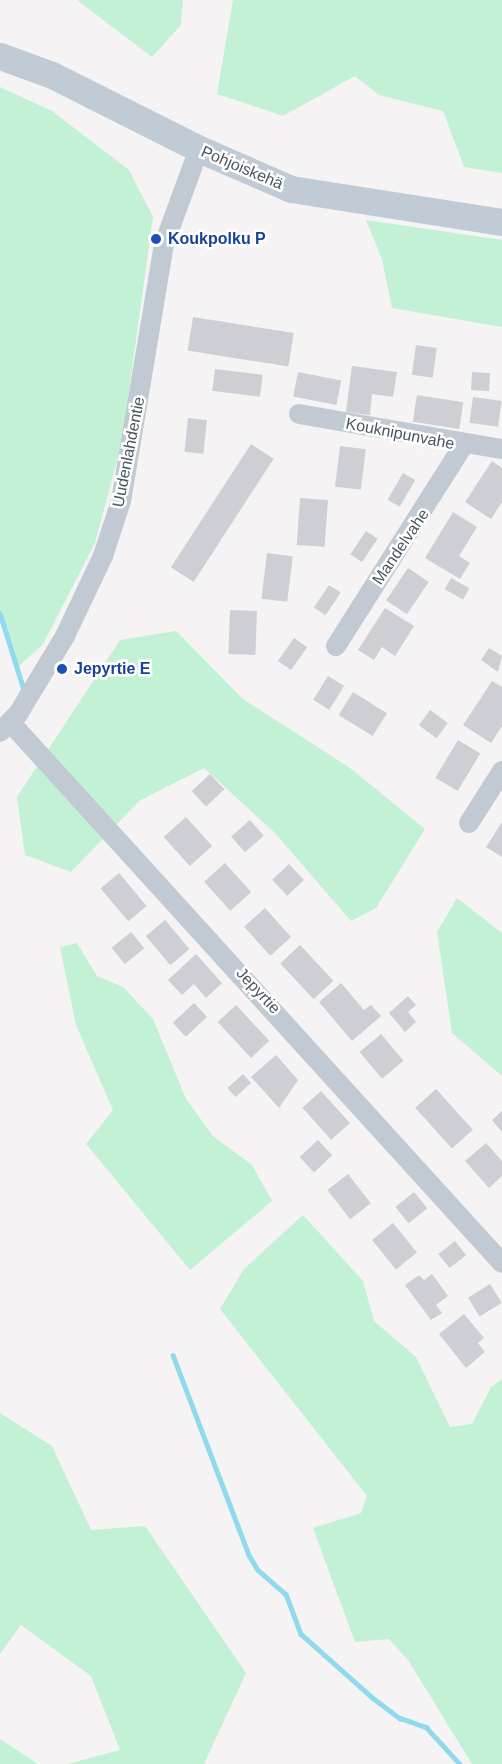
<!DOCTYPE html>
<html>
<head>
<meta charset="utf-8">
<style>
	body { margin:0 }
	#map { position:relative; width:502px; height:1764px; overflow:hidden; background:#f5f3f3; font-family:Helvetica,sans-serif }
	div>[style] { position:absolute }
	.green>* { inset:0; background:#c3f1d5 }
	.stream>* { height:4.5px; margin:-2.25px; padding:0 2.25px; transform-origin:2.25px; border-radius:2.25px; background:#90daee }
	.building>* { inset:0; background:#cdcfd5; transform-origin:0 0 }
	.street>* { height:20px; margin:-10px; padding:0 10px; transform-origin:10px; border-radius:10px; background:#c1cad2 }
	.secondary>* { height:27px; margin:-13.5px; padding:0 13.5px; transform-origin:13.5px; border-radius:13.5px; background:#c1cbd6 }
	.dots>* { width:16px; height:16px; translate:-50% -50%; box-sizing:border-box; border:3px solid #fff; border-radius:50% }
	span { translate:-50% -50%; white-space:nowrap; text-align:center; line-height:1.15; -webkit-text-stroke:5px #fff; paint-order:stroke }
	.street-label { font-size:16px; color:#4a5661 }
	.transit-label { font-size:16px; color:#164399; font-weight:700 }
	.left { translate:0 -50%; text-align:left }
</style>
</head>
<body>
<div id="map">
	<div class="green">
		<i style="clip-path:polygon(77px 0,183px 0,181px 25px,152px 57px)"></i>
		<i style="clip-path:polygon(233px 0,502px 0,502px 173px,464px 167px,443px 111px,379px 95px,355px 76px,283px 116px,217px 94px)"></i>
		<i style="clip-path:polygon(0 87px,52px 111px,129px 170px,153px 217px,122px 442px,95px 543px,43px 644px,19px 666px,0 613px)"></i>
		<i style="clip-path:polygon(366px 220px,502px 240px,502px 327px,392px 308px,382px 259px)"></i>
		<i style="clip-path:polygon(176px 631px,243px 699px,350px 768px,425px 829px,376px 908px,351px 921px,274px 832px,204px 768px,139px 801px,71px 872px,25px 855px,17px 797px,120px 640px)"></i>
		<i style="clip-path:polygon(457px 898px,502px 933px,502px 1076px,452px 1033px,437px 932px)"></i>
		<i style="clip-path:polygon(77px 943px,97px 976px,123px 987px,153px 1019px,186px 1099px,213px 1136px,252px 1165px,272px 1201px,190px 1270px,86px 1144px,113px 1110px,76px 1025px,60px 947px)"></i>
		<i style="clip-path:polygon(303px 1215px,363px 1281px,374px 1321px,416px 1357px,450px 1427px,472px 1424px,491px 1387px,502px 1379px,502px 1764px,472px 1764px,408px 1660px,389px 1639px,355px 1642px,313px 1528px,361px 1513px,367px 1496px,220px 1309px,244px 1269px)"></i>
		<i style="clip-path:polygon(0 1413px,52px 1446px,91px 1530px,145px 1526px,246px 1673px,204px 1764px,68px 1764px,120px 1750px,91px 1676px,21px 1625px,0 1654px)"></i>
		<i style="clip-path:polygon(0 1739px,38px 1764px,0 1764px)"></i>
	</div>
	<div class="stream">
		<i style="left:0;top:613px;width:77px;rotate:72.7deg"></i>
		<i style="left:173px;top:1355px;width:214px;rotate:69.2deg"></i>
		<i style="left:249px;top:1555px;width:17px;rotate:59deg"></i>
		<i style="left:258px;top:1570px;width:37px;rotate:41deg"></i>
		<i style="left:286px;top:1594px;width:43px;rotate:69.4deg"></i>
		<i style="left:301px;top:1634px;width:96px;rotate:41.6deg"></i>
		<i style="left:373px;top:1698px;width:34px;rotate:37deg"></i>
		<i style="left:400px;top:1718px;width:28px;rotate:19deg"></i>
		<i style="left:426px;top:1727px;width:50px;rotate:47.4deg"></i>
	</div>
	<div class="building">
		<i style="left:193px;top:317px;width:102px;height:34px;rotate:9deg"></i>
		<i style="left:416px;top:345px;width:21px;height:30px;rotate:8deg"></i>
		<i style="clip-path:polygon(352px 366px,397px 372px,393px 397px,372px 394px,370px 415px,346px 412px)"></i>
		<i style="left:215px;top:369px;width:48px;height:22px;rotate:7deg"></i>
		<i style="left:298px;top:372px;width:44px;height:25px;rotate:11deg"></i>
		<i style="left:472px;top:372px;width:18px;height:18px;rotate:3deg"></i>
		<i style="left:417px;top:395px;width:47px;height:27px;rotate:9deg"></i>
		<i style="left:473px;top:397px;width:29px;height:26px;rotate:8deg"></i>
		<i style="left:188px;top:418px;width:19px;height:34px;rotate:6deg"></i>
		<i style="left:251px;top:444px;width:27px;height:147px;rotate:33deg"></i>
		<i style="left:340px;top:446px;width:26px;height:41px;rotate:7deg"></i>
		<i style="clip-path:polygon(492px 461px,502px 468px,502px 502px,491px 519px,465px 502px)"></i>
		<i style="left:403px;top:473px;width:14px;height:31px;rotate:30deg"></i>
		<i style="left:300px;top:498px;width:28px;height:47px;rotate:4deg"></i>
		<i style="clip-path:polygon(453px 512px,477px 527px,459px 556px,470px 563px,460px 579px,425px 558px)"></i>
		<i style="left:366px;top:531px;width:14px;height:28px;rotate:34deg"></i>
		<i style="left:267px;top:553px;width:26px;height:46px;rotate:7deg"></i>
		<i style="left:408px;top:568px;width:25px;height:39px;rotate:34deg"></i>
		<i style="left:451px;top:578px;width:21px;height:13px;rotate:29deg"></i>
		<i style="left:329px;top:585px;width:14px;height:27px;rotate:34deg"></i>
		<i style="clip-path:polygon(385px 608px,414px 626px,395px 656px,382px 647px,374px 660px,358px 650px)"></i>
		<i style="left:230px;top:610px;width:27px;height:44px;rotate:2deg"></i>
		<i style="left:294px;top:638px;width:16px;height:28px;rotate:35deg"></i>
		<i style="clip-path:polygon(489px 648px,502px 656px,498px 672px,481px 660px)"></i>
		<i style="left:328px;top:676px;width:19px;height:28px;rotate:32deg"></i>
		<i style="clip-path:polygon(492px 681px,502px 687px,502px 726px,491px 743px,463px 725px)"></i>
		<i style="left:353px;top:692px;width:40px;height:27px;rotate:32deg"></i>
		<i style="left:430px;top:710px;width:22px;height:19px;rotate:36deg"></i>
		<i style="left:458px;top:740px;width:26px;height:44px;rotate:31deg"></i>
		<i style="left:210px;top:774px;width:21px;height:25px;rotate:47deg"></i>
		<i style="left:186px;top:817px;width:39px;height:30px;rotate:48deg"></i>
		<i style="left:250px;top:820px;width:21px;height:25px;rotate:49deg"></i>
		<i style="clip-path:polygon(502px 822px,502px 857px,486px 847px)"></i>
		<i style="left:225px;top:863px;width:39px;height:28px;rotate:48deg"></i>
		<i style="left:289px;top:864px;width:22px;height:23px;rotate:47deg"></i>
		<i style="left:119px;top:873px;width:43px;height:24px;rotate:50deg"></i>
		<i style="left:265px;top:908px;width:39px;height:28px;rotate:48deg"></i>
		<i style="left:165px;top:920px;width:38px;height:25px;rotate:50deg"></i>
		<i style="left:131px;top:932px;width:21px;height:25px;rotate:51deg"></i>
		<i style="left:300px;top:945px;width:49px;height:27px;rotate:47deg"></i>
		<i style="clip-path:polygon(196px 954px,222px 983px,206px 998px,194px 984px,182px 995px,168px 980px)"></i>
		<i style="clip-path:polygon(341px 983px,364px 1010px,371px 1005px,381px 1016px,352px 1041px,319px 1002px)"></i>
		<i style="clip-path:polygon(408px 996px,416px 1005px,408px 1012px,416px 1022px,405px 1032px,389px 1013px)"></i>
		<i style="left:194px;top:1003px;width:19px;height:29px;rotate:47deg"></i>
		<i style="left:236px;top:1005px;width:49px;height:25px;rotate:47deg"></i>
		<i style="left:381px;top:1034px;width:35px;height:28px;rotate:50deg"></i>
		<i style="clip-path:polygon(276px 1055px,298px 1080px,279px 1108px,251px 1077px)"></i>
		<i style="left:243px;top:1074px;width:12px;height:21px;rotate:48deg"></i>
		<i style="left:436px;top:1089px;width:55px;height:28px;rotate:48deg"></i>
		<i style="left:321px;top:1091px;width:43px;height:25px;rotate:48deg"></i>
		<i style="clip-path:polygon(502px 1111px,502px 1132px,492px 1120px)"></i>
		<i style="left:318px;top:1140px;width:21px;height:25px;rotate:47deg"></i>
		<i style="clip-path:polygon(486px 1143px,502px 1161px,502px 1176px,489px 1188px,465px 1161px)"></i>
		<i style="left:348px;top:1174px;width:37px;height:26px;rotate:52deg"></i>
		<i style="left:414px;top:1192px;width:21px;height:24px;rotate:51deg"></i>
		<i style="left:393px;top:1223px;width:38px;height:27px;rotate:51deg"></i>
		<i style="left:455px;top:1241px;width:18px;height:21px;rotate:52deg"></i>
		<i style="clip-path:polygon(432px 1274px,448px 1296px,436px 1305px,442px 1313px,431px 1320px,405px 1285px,419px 1275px,424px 1280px)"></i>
		<i style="left:490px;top:1284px;width:22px;height:26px;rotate:58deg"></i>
		<i style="clip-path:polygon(464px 1314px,484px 1338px,478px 1343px,485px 1352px,466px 1368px,439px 1334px)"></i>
	</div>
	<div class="street">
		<i style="left:299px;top:414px;width:206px;rotate:9.8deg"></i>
		<i style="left:336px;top:646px;width:237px;rotate:-57.6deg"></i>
		<i style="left:10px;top:722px;width:731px;rotate:47.72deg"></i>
		<i style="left:0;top:732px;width:25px;rotate:-45deg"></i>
		<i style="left:18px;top:714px;width:91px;rotate:-58.9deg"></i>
		<i style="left:65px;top:636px;width:89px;rotate:-64.6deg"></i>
		<i style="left:103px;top:556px;width:58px;rotate:-71.9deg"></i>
		<i style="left:121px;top:501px;width:261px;rotate:-80.5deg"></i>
		<i style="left:164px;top:244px;width:101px;rotate:-69.8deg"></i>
		<i style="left:469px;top:823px;width:62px;rotate:-57.6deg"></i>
	</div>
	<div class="secondary">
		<i style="left:0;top:56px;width:55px;rotate:20.1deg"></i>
		<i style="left:52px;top:75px;width:165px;rotate:26.7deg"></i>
		<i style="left:199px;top:149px;width:100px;rotate:23.5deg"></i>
		<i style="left:291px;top:189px;width:214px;rotate:8.9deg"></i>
	</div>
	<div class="dots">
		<i style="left:156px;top:239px;background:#1a4fb4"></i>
		<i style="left:62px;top:669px;background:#1a4fb4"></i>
	</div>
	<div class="street-label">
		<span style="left:242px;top:168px;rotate:23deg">Pohjoiskehä</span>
		<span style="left:400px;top:434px;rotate:11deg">Kouknipunvahe</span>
		<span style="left:129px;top:452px;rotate:-79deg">Uudenlahdentie</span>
		<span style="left:401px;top:547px;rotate:-56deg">Mandelvahe</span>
		<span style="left:258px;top:991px;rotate:47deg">Jepyrtie</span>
	</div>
	<div class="transit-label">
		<span class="left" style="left:168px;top:239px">Koukpolku P</span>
		<span class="left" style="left:74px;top:669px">Jepyrtie E</span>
	</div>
</div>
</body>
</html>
